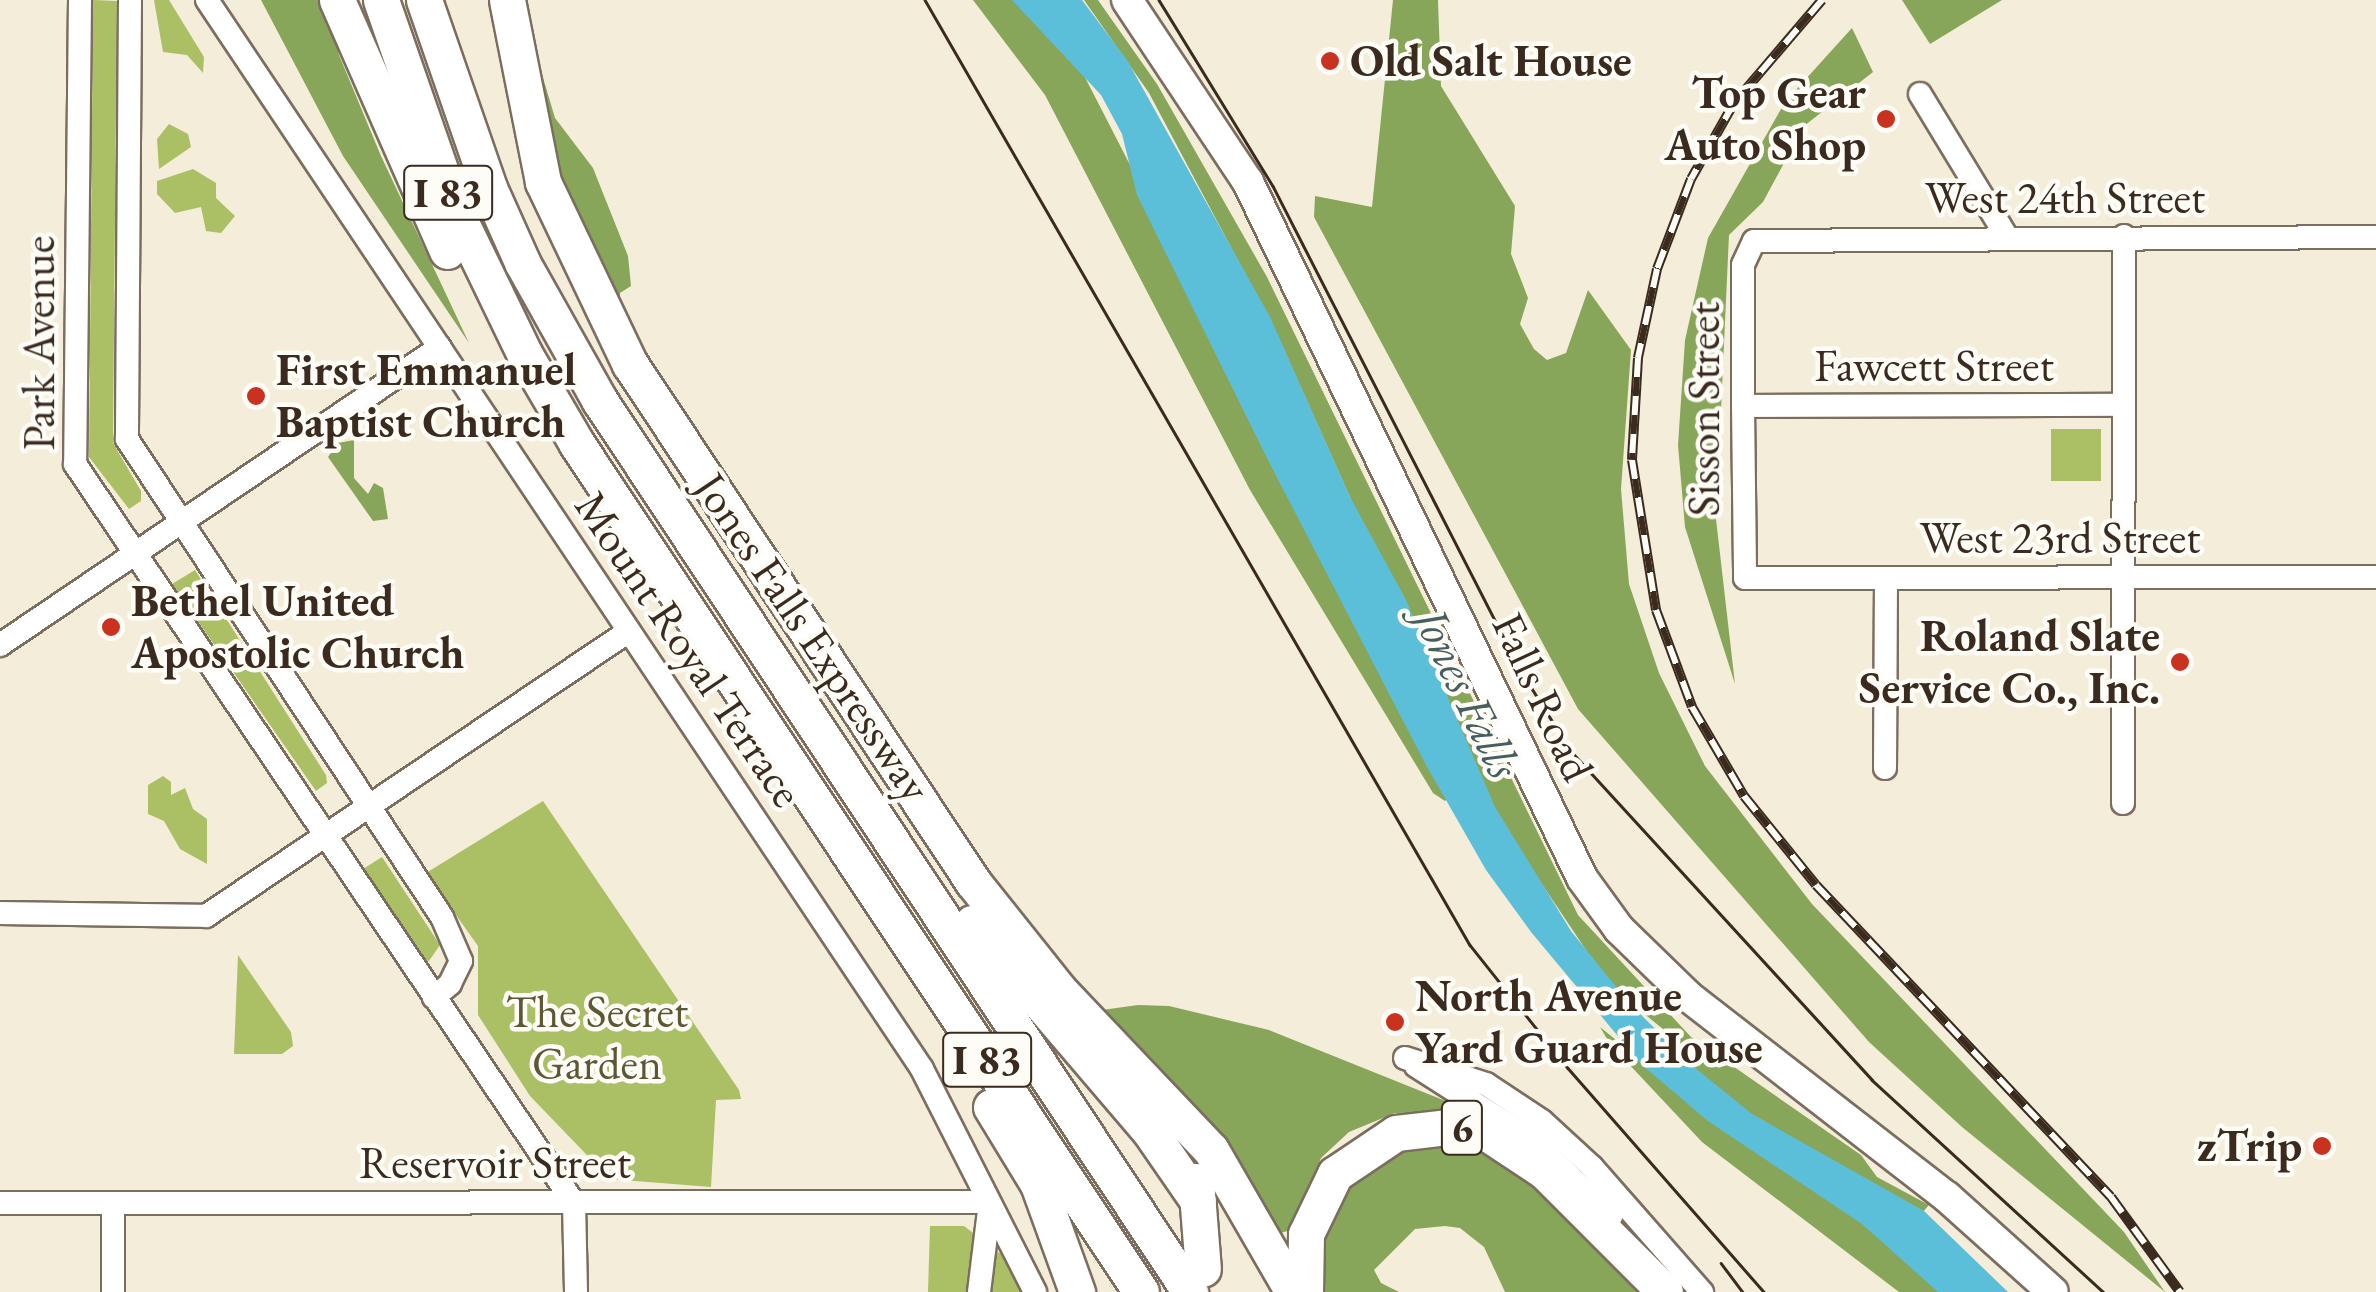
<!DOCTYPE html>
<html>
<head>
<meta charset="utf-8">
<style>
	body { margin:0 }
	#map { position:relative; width:2376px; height:1292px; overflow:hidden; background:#f4edd9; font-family:"EB Garamond",serif }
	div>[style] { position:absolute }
	.green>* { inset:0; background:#abc064; transform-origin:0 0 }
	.forest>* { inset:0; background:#88a65a }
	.water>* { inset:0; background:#5cbfda }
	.roads { filter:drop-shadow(2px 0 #7c6e5f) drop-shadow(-2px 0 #7c6e5f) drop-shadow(0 2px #7c6e5f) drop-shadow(0 -2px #7c6e5f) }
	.minor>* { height:22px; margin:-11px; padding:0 11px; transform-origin:11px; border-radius:11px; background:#fff }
	.major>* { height:30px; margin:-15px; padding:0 15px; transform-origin:15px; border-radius:15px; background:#fff }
	.highway>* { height:35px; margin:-17.5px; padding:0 17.5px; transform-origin:17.5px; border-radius:17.5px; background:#fff }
	.tram>* { height:2.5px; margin:-1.25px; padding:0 1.25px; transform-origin:1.25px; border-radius:1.25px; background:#3b2a1e }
	.rail>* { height:10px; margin-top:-5px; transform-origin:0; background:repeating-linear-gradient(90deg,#fdfcf7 0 19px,#3b2a1e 0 38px); box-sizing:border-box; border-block:2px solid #3b2a1e }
	.dots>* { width:28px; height:28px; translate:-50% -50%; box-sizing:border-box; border:5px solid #fdfcf7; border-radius:50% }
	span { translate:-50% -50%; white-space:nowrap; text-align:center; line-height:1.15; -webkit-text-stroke:9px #fdfcf7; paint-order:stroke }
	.shield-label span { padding:2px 8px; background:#fdfcf7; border:2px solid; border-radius:8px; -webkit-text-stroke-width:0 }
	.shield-label { font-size:42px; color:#3b2a1e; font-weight:700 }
	.poi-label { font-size:45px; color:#3b2a1e; font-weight:700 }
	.left { translate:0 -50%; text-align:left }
	.right { translate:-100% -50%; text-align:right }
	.street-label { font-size:45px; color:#3b2a1e }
	.park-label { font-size:45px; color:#5d5733 }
	.water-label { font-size:48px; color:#475e60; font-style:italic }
</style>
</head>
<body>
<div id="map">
	<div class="green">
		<i style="clip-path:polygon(93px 0,117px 1px,113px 443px,141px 491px,141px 501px,129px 509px,89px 457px)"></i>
		<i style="clip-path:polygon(154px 0,169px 0,204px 57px,203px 73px,187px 55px,163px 52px)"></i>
		<i style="clip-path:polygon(169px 124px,188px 134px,191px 147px,159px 169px,157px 139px)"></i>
		<i style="clip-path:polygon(193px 169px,216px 183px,216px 198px,235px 216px,221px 233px,206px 231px,201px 207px,175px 213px,157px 194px,157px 181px)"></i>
		<i style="left:2051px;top:429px;width:50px;height:52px"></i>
		<i style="clip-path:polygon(195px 570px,326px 775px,327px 783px,316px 791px,172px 584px)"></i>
		<i style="clip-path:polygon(163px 776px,171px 782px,171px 795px,185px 788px,193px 809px,207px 819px,207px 864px,180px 849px,164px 821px,148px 814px,148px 785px)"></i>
		<i style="clip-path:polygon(543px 801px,739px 1090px,741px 1099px,716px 1100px,711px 1187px,610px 1179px,530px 1096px,478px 1015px,478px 946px,426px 873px)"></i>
		<i style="clip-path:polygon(382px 857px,440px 945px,429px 961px,421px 959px,363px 869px)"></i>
		<i style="clip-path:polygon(238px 955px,291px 1032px,293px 1046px,282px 1054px,234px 1054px)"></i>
		<i style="clip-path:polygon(930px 1226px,964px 1226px,1001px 1254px,1024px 1292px,928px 1292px)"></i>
	</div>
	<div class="forest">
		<i style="clip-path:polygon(261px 0,326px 0,339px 55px,381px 156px,469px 343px,343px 156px)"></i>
		<i style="clip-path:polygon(973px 0,1029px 0,1073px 54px,1453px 793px,1445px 801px,1433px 793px,1250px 490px,1045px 95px)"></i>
		<i style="clip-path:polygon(1084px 0,1098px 0,1157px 84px,1267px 277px,1578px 915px,1691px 1037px,1861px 1155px,1877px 1177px,1929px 1205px,1899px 1239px,1972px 1292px,1899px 1292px,1702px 1142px,1610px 1044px,1600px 1027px,1673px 1086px,1683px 1073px,1674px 1038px,1610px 986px,1485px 799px,1277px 334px,1149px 93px)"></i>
		<i style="clip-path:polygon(1393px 0,1438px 0,1441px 86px,1515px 206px,1511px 254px,1528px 298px,1520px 324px,1534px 349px,1547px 360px,1566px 353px,1588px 290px,1631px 350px,1621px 489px,1629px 584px,1659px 673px,1705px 766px,1812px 904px,2124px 1232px,2165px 1292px,1962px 1127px,1869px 1042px,1578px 709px,1314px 217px,1315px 196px,1372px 207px)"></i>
		<i style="clip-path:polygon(1902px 0,2002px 0,1930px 44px)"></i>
		<i style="clip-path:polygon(526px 21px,555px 118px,593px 168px,628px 256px,631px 286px,620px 293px,620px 314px,581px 237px,555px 162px)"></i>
		<i style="clip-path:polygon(1852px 28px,1873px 72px,1804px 126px,1763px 202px,1729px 235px,1716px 519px,1735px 684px,1685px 527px,1678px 445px,1685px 340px,1708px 238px,1785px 102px)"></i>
		<i style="clip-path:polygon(354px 440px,354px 478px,368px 494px,374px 483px,383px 488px,388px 519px,373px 521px,328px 457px,338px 443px)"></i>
		<i style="clip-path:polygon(1138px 1005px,1169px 1006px,1269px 1030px,1473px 1112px,1395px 1113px,1349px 1132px,1321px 1158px,1291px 1230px,1277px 1234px,1102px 1010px)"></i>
		<i style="clip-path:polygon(1414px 1140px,1500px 1149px,1647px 1292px,1505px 1292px,1484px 1247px,1460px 1228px,1445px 1226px,1415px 1229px,1374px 1270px,1381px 1283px,1399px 1292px,1323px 1292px,1315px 1248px,1338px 1188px)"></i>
	</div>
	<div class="water">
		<i style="clip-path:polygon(1012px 0,1082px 0,1127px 60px,1270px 317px,1350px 497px,1405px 598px,1495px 807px,1571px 931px,1630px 1004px,1694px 1067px,1752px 1114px,1924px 1211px,2008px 1292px,1938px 1292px,1862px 1224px,1708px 1121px,1642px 1065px,1531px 932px,1486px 870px,1426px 765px,1269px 462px,1137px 195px,1122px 134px,1101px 95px)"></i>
	</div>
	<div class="roads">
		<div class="minor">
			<i style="left:80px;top:0;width:464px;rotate:90.6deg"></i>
			<i style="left:75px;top:464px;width:892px;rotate:55.97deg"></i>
			<i style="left:574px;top:1203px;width:89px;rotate:88.7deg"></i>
			<i style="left:130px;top:0;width:439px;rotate:90.4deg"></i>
			<i style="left:127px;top:439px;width:572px;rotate:56.62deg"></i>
			<i style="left:442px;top:917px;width:48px;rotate:66.6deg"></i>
			<i style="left:461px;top:961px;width:25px;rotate:116deg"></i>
			<i style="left:450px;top:984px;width:21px;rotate:141deg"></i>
			<i style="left:207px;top:0;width:1286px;rotate:56.22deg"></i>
			<i style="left:922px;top:1069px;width:250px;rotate:63.1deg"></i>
			<i style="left:1920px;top:94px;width:167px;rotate:58.7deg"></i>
			<i style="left:2376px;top:237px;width:622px;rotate:179.63deg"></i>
			<i style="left:1754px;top:241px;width:26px;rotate:115deg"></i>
			<i style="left:1743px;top:265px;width:141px;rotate:90deg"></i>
			<i style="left:1743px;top:406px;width:172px;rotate:89.3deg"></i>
			<i style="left:1745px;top:578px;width:631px;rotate:-0.09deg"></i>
			<i style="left:1743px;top:406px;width:381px;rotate:-0.2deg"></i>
			<i style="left:0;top:645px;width:531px;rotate:-34.11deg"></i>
			<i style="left:1885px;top:768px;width:190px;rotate:-89.7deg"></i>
			<i style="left:2123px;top:803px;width:567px;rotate:-89.9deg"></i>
			<i style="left:0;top:913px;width:206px;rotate:0.8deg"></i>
			<i style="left:206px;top:916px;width:510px;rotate:-33.97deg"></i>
			<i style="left:1405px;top:1058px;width:85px;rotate:17.8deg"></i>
			<i style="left:1486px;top:1084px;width:67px;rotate:33.5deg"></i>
			<i style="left:1542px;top:1121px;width:68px;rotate:42.6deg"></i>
			<i style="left:1592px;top:1167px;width:167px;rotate:48.7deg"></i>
			<i style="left:1416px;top:1066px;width:138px;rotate:32.5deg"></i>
			<i style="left:1532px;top:1140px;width:110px;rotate:43.9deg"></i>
			<i style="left:0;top:1203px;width:989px;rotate:-0.06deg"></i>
			<i style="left:113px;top:1292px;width:89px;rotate:-90deg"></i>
			<i style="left:979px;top:1292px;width:83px;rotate:-83deg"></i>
		</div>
		<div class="major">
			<i style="left:1127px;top:0;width:219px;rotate:56.4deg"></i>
			<i style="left:1248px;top:182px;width:772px;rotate:64.36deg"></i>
			<i style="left:1582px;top:878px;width:63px;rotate:54deg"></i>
			<i style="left:1619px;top:929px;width:98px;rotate:44.2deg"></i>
			<i style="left:1689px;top:997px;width:326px;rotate:37.8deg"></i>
			<i style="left:1947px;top:1197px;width:142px;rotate:41.9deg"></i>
		</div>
		<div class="highway">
			<i style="left:337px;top:0;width:274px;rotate:66.3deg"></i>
			<i style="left:381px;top:0;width:216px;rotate:70.8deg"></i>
			<i style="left:452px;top:204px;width:168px;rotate:64.2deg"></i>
			<i style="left:525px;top:355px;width:103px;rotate:59.7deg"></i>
			<i style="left:577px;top:444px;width:1018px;rotate:56.37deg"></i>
			<i style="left:424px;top:0;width:199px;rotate:70.9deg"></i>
			<i style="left:489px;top:188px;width:83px;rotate:65.9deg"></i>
			<i style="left:523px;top:264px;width:157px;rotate:60.7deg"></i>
			<i style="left:600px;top:401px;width:1069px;rotate:56.49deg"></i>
			<i style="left:507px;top:0;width:186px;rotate:78.8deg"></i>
			<i style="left:543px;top:182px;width:202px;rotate:64.5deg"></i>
			<i style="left:630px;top:364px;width:621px;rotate:56.49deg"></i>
			<i style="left:973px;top:882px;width:139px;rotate:51.4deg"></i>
			<i style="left:1060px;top:991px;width:219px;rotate:46.5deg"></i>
			<i style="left:1211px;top:1150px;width:164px;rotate:60deg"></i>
			<i style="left:972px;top:923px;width:272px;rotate:49.5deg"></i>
			<i style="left:1149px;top:1130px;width:86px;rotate:55.4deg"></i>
			<i style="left:991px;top:1107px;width:90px;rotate:58.6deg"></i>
			<i style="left:1038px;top:1184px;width:115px;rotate:70.1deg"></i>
			<i style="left:1196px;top:1181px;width:88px;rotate:85.5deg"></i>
			<i style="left:1305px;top:1292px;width:58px;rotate:-89deg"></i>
			<i style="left:1306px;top:1234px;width:67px;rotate:-64.2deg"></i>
			<i style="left:1335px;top:1174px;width:73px;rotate:-33.9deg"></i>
			<i style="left:1396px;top:1133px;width:51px;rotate:-6.7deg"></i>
			<i style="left:1447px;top:1127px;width:42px;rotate:9.7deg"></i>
			<i style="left:1488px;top:1134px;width:67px;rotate:33.5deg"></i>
			<i style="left:1544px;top:1171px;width:171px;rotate:45deg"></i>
		</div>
	</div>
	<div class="tram">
		<i style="left:925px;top:0;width:1091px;rotate:60.03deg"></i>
		<i style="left:1470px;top:945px;width:157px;rotate:51.5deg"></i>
		<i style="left:1568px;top:1068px;width:298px;rotate:48.8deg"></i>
		<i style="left:1159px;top:0;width:218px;rotate:58.5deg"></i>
		<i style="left:1273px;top:186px;width:545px;rotate:62.92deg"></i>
		<i style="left:1521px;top:671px;width:94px;rotate:58deg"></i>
		<i style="left:1571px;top:751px;width:446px;rotate:47.5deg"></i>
		<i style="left:1872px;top:1080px;width:314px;rotate:42.5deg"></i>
		<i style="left:1721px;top:1263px;width:36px;rotate:53deg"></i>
	</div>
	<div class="rail">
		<i style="left:1822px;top:0;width:135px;rotate:130.5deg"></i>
		<i style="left:1734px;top:103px;width:87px;rotate:119.5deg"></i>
		<i style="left:1691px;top:179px;width:96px;rotate:110.7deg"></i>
		<i style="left:1657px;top:269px;width:91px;rotate:102.1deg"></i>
		<i style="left:1638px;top:358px;width:102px;rotate:93.4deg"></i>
		<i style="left:1632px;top:460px;width:152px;rotate:80.9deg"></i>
		<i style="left:1656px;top:610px;width:103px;rotate:69.6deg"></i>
		<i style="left:1692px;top:707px;width:103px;rotate:59.7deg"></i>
		<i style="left:1744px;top:796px;width:114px;rotate:51deg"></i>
		<i style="left:1816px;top:885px;width:429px;rotate:46.6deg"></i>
		<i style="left:2111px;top:1197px;width:117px;rotate:54deg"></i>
	</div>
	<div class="dots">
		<i style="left:1330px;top:61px;background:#c8321e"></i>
		<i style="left:1886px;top:119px;background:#c8321e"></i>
		<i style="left:256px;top:396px;background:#c8321e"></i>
		<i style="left:111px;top:627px;background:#c8321e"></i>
		<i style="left:2180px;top:662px;background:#c8321e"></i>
		<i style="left:1395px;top:1022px;background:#c8321e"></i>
		<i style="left:2322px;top:1146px;background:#c8321e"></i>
	</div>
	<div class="shield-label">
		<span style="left:448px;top:193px">I 83</span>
		<span style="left:987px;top:1060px">I 83</span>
		<span style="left:1462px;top:1128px">6</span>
	</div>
	<div class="poi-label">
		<span class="left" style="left:1350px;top:61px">Old Salt House</span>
		<span class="right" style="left:1866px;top:119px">Top Gear<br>Auto Shop</span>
		<span class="left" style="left:276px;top:396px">First Emmanuel<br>Baptist Church</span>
		<span class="left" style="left:131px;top:627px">Bethel United<br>Apostolic Church</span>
		<span class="right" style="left:2160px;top:662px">Roland Slate<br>Service Co., Inc.</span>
		<span class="left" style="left:1415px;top:1022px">North Avenue<br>Yard Guard House</span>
		<span class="right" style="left:2302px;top:1146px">zTrip</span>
	</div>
	<div class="street-label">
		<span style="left:2065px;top:198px">West 24th Street</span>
		<span style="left:39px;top:343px;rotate:-90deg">Park Avenue</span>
		<span style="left:1934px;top:366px">Fawcett Street</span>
		<span style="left:1704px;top:409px;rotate:-90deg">Sisson Street</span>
		<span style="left:2060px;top:538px">West 23rd Street</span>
		<span style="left:813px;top:637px;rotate:56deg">Jones Falls Expressway</span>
		<span style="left:689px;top:649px;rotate:56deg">Mount Royal Terrace</span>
		<span style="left:1543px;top:697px;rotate:65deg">Falls Road</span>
		<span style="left:495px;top:1163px">Reservoir Street</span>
	</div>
	<div class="park-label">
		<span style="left:597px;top:1038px">The Secret<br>Garden</span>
	</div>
	<div class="water-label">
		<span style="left:1468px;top:693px;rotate:64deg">Jones Falls</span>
	</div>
</div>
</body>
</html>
